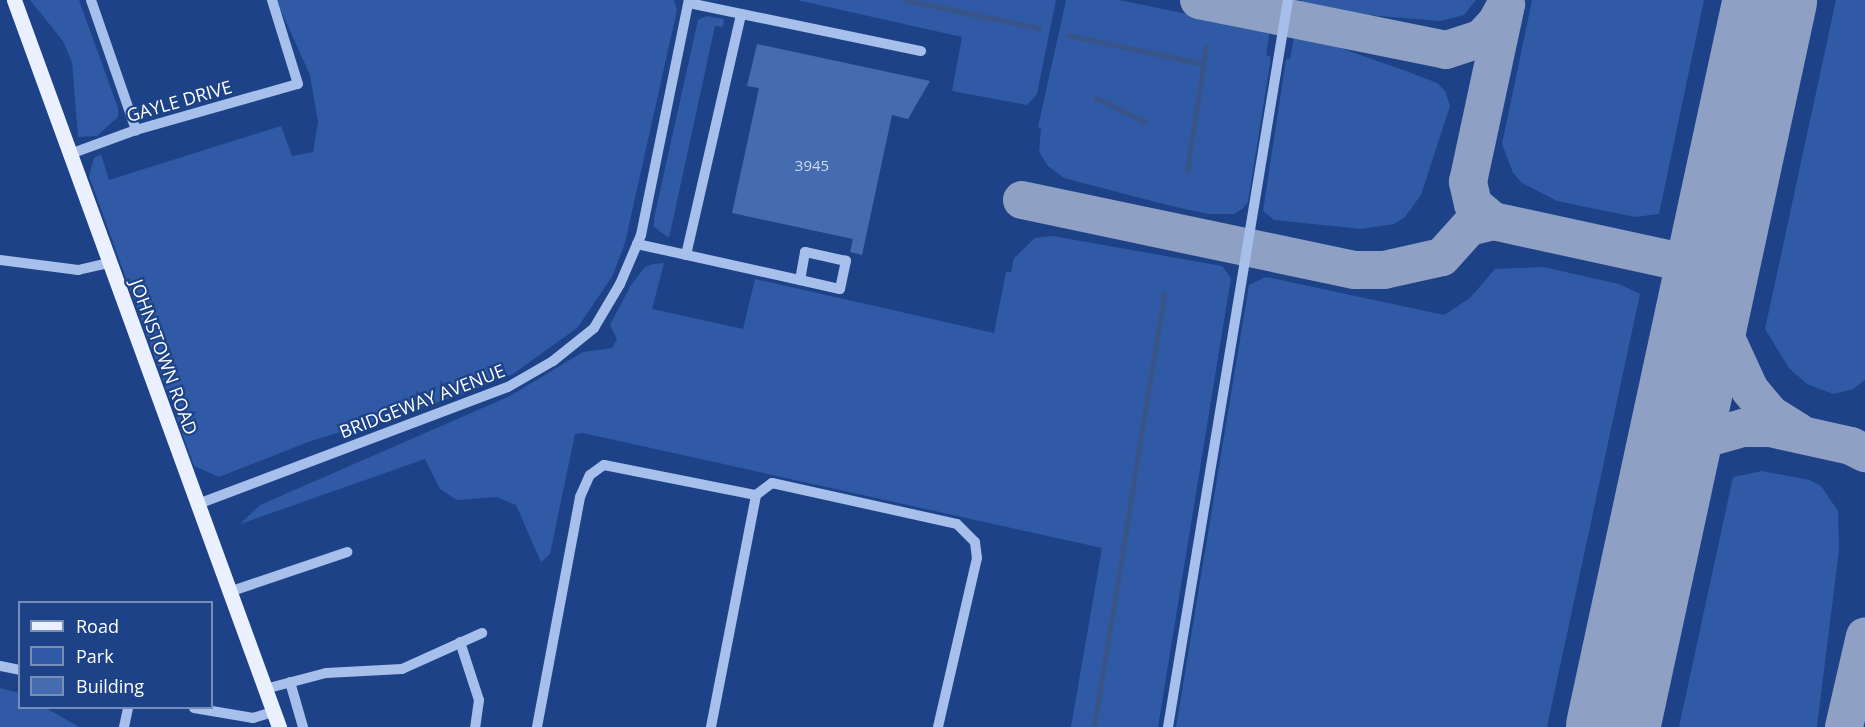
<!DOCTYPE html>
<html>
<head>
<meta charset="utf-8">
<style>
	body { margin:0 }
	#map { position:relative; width:1865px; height:727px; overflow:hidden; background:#1d4287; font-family:"Open Sans",sans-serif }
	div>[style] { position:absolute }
	.green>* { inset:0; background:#305aa5 }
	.stream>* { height:4.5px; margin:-2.25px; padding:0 2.25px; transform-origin:2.25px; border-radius:2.25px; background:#395488 }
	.taxiway>* { height:38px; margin:-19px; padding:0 19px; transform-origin:19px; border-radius:19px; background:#8ea0c3 }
	.runway>* { height:94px; margin:-47px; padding:0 47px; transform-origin:47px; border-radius:47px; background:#8ea0c3 }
	.building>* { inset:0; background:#456bb0 }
	.minor>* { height:10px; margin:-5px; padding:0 5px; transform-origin:5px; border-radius:5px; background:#a6bfeb }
	.major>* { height:15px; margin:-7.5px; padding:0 7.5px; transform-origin:7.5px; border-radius:7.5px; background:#eaf0fe }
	span { translate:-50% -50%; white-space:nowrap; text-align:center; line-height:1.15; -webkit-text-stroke:4.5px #1d4287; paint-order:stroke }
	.number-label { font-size:15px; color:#d0daeb }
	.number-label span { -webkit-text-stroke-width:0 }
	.street-label { font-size:18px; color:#fff }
	.legend { position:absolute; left:18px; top:601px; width:195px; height:108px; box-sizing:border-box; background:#1d4287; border:2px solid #778eb7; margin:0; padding:8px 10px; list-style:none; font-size:18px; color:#fff }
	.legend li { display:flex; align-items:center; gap:12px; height:30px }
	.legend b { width:30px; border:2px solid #778eb7 }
</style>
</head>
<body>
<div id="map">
	<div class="green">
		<i style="clip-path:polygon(30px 0,79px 0,118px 108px,118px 117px,97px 136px,78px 137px,72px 62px,63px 41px)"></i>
		<i style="clip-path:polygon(276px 0,674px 0,677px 10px,625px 243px,612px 277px,577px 328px,513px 374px,458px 396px,311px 441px,219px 477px,194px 466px,89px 176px,94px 158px,101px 154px,109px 180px,281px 126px,292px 156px,313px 152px,318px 122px,310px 75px)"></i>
		<i style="clip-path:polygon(797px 0,1056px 0,1037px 94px,1027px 105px,952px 91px,962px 37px)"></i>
		<i style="clip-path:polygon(1066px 0,1119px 0,1270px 31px,1266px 55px,1271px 57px,1248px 202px,1242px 209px,1234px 214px,1208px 214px,1167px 205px,1064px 178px,1048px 166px,1039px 152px,1041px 128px,1038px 127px)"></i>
		<i style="clip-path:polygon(1301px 0,1476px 0,1464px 15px,1440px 21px,1343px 13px,1300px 5px)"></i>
		<i style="clip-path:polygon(1532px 0,1704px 0,1659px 214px,1635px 217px,1557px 201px,1522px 183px,1513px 173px,1502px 144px)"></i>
		<i style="clip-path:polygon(1836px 0,1865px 0,1865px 380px,1853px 389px,1833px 394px,1807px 384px,1789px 368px,1765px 329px)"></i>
		<i style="clip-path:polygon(706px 16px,724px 19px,723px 27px,715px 26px,669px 238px,654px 227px,654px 218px,698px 20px)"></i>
		<i style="clip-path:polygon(1294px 37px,1329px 44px,1406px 71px,1437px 83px,1445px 91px,1450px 106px,1421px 195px,1405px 217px,1394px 224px,1361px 229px,1274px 220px,1263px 211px,1286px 59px,1290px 59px)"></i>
		<i style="clip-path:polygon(1053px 236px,1222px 266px,1231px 278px,1158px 727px,1071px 727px,1102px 548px,583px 433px,575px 434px,550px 554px,541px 562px,516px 505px,496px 497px,457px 500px,440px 489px,425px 459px,240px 524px,260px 505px,510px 396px,583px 352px,612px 348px,617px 339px,610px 325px,631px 285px,645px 267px,653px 264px,664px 263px,652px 309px,743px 329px,755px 279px,994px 333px,1006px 272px,1011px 272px,1014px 258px,1035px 238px)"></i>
		<i style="clip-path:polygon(1543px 267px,1619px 284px,1640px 294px,1547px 727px,1176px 727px,1249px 285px,1266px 277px,1444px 315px,1470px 298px,1495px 269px)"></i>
		<i style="clip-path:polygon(1762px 471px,1810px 480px,1821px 486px,1838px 511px,1839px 550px,1817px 727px,1679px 727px,1733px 477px)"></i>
		<i style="clip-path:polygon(0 688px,19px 693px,20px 708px,46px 708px,79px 727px,0 727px)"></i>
	</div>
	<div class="stream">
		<i style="left:905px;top:0;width:137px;rotate:11.8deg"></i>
		<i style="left:1069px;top:35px;width:137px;rotate:12.2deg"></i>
		<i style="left:1096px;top:98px;width:55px;rotate:25.6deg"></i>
		<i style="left:1187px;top:172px;width:127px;rotate:-81.4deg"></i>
		<i style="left:1094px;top:727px;width:439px;rotate:-80.8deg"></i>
	</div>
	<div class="taxiway">
		<i style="left:1199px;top:0;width:252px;rotate:11.4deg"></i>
		<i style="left:1446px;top:50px;width:38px;rotate:-18deg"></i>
		<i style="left:1482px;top:38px;width:21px;rotate:-47deg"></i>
		<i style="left:1496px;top:23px;width:21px;rotate:-61deg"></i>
		<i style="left:1022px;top:200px;width:339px;rotate:11.9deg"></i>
		<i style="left:1354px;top:270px;width:30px"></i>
		<i style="left:1384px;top:270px;width:59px;rotate:-12.6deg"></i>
		<i style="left:1442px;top:257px;width:40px;rotate:-48deg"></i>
		<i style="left:1469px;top:227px;width:25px;rotate:-14deg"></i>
		<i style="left:1493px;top:221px;width:178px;rotate:12.3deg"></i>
		<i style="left:1493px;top:221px;width:26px;rotate:-140deg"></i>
		<i style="left:1473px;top:204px;width:23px;rotate:-103deg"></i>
		<i style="left:1468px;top:182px;width:176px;rotate:-77.9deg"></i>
		<i style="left:1680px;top:262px;width:23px;rotate:40deg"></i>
		<i style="left:1698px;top:277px;width:124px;rotate:65.3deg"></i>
		<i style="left:1750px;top:390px;width:31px;rotate:50deg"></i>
		<i style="left:1770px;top:414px;width:34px;rotate:32deg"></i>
		<i style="left:1720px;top:312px;width:79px;rotate:-90deg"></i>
		<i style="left:1664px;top:490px;width:36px;rotate:-60deg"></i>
		<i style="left:1682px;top:459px;width:17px;rotate:-40deg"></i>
		<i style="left:1695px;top:448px;width:19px;rotate:-35deg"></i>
		<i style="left:1711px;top:437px;width:33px;rotate:-16deg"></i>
		<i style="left:1743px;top:428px;width:27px"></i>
		<i style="left:1770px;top:428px;width:83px;rotate:12.5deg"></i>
		<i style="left:1851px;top:446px;width:16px;rotate:27deg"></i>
		<i style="left:1844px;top:727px;width:93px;rotate:-77deg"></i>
	</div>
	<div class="runway">
		<i style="left:1613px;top:727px;width:744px;rotate:-77.81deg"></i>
	</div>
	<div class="building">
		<i style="clip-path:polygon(757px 44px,930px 81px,908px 119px,892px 115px,862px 255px,850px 252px,853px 239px,732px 213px,759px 88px,747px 86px)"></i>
	</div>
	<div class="minor">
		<i style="left:91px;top:0;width:138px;rotate:70.9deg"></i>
		<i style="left:689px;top:3px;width:237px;rotate:11.7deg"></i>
		<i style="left:70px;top:154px;width:70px;rotate:-20deg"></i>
		<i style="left:136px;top:130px;width:168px;rotate:-15.9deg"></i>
		<i style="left:298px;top:84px;width:88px;rotate:-107.2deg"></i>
		<i style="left:637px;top:244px;width:167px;rotate:12.5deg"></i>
		<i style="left:800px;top:280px;width:41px;rotate:12.7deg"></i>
		<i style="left:840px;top:289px;width:29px;rotate:-78deg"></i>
		<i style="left:846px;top:261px;width:42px;rotate:-167.6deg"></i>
		<i style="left:805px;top:252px;width:28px;rotate:100deg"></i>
		<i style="left:686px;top:255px;width:247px;rotate:-77.1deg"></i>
		<i style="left:0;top:260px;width:79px;rotate:7.3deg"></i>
		<i style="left:78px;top:270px;width:32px;rotate:-13deg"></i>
		<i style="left:198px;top:504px;width:331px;rotate:-20.7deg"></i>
		<i style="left:508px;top:387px;width:52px;rotate:-30deg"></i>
		<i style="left:553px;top:361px;width:53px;rotate:-38.8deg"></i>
		<i style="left:594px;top:328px;width:51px;rotate:-59.4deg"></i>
		<i style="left:620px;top:284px;width:53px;rotate:-66.8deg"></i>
		<i style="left:641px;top:235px;width:240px;rotate:-78.5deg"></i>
		<i style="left:229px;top:592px;width:125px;rotate:-18.7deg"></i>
		<i style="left:460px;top:642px;width:61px;rotate:71.9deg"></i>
		<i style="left:479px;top:700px;width:27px;rotate:98deg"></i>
		<i style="left:0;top:666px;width:20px;rotate:11deg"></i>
		<i style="left:290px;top:682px;width:47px;rotate:73.9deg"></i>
		<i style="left:265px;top:689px;width:63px;rotate:-14.7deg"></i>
		<i style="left:326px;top:673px;width:76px;rotate:-3deg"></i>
		<i style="left:402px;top:669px;width:88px;rotate:-24.2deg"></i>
		<i style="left:194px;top:708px;width:60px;rotate:9.6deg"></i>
		<i style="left:253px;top:718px;width:21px;rotate:-17deg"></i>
		<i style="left:124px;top:727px;width:19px;rotate:-78deg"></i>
		<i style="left:537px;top:727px;width:234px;rotate:-79.4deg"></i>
		<i style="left:580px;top:497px;width:24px;rotate:-66deg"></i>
		<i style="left:590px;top:475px;width:17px;rotate:-36deg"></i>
		<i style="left:604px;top:465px;width:155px;rotate:11.2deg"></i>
		<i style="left:711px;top:727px;width:236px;rotate:-79deg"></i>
		<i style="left:756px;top:495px;width:20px;rotate:-37deg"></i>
		<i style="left:772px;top:483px;width:189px;rotate:12.5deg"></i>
		<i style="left:957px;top:524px;width:25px;rotate:45deg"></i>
		<i style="left:975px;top:542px;width:16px;rotate:83deg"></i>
		<i style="left:977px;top:558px;width:173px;rotate:103deg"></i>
		<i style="left:1168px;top:727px;width:737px;rotate:-80.63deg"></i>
	</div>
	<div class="major">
		<i style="left:14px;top:0;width:774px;rotate:69.97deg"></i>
	</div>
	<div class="number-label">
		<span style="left:812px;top:166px">3945</span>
	</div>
	<div class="street-label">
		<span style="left:179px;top:101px;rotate:-16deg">GAYLE DRIVE</span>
		<span style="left:164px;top:357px;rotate:70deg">JOHNSTOWN ROAD</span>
		<span style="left:422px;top:401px;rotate:-21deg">BRIDGEWAY AVENUE</span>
	</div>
	<ul class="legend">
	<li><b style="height:8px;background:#eaf0fe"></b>Road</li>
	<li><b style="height:16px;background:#305aa5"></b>Park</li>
	<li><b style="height:16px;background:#456bb0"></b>Building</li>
	</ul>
</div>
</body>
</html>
